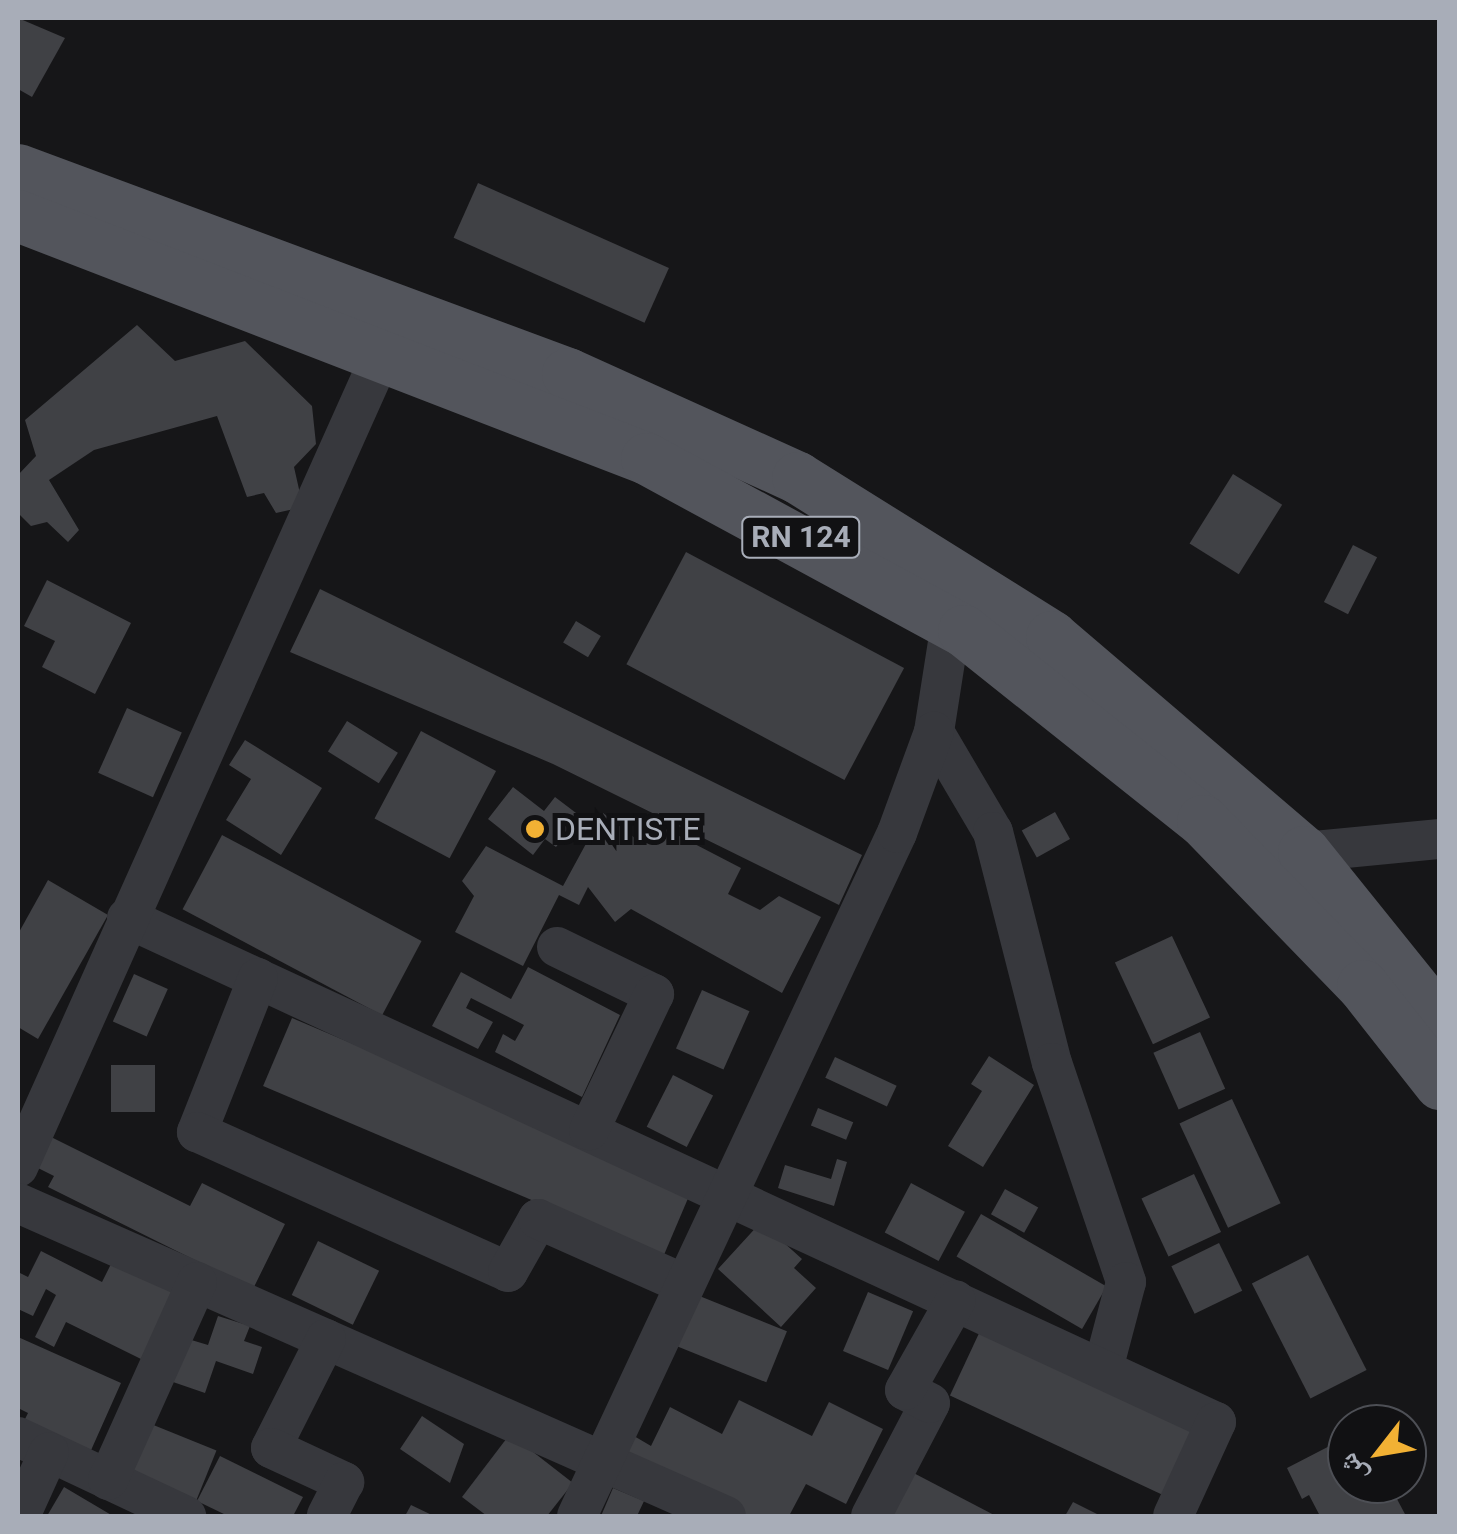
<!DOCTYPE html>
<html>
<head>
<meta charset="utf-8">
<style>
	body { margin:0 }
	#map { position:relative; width:1457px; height:1534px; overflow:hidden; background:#161618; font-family:Roboto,"Noto Naskh Arabic",sans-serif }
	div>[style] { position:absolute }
	.building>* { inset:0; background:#404145; transform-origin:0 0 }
	.minor>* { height:40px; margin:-20px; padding:0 20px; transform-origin:20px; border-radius:20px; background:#37383d }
	.major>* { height:52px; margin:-26px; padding:0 26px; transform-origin:26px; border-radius:26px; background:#53555c }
	.dots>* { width:28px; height:28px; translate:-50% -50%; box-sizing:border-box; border:5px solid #111113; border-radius:50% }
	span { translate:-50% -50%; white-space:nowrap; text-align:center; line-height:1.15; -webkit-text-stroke:10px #111113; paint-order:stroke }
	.shield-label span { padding:2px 8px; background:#111113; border:2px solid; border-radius:8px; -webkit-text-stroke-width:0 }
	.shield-label { font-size:30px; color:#a8adb8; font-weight:700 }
	.poi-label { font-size:32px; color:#a8adb8 }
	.left { translate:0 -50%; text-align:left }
	.frame { position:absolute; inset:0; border:20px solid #a8adb8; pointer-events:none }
	.north { position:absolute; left:1327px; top:1404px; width:100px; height:100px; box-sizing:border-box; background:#111113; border:2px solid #4d4f55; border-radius:50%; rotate:239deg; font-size:28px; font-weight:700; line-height:40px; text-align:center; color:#a8adb8 }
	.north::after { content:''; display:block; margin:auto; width:35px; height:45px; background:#f2b134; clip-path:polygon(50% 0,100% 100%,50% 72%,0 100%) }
</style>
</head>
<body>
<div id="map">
	<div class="building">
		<i style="clip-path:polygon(18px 18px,65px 38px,32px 97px,18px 89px)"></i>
		<i style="left:478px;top:183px;width:209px;height:60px;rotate:24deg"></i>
		<i style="clip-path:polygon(137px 325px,175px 361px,245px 341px,312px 406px,316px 444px,294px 467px,303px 507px,276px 513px,264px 493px,247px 497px,217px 416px,94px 450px,49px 480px,79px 530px,68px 542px,47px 522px,31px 526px,18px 513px,18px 475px,36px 456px,25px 420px)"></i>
		<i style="left:1233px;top:474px;width:58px;height:82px;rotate:32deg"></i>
		<i style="left:1353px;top:545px;width:27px;height:64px;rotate:27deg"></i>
		<i style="left:686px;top:552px;width:247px;height:127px;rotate:28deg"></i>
		<i style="clip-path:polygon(47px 580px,131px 623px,95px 694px,42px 667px,55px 641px,24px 626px)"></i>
		<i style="clip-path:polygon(320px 589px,862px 855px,839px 905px,553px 764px,290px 652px)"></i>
		<i style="left:576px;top:621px;width:29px;height:25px;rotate:31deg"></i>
		<i style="left:127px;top:708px;width:60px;height:71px;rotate:24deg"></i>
		<i style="left:347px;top:721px;width:60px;height:36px;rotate:32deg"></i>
		<i style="left:421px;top:731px;width:85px;height:99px;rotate:28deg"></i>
		<i style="clip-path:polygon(245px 740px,322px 788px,281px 855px,226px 820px,251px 779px,229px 765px)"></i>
		<i style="clip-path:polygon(513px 787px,544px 811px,555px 797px,580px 816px,556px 847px,545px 839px,533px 855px,488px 819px)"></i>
		<i style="left:1055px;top:812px;width:31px;height:38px;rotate:61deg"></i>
		<i style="clip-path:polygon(603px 813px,640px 842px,660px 826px,741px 868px,728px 894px,760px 910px,779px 896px,821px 917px,782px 993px,631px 909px,615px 922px,588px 887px,579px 905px,559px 895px,523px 966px,455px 932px,474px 896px,462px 881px,486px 846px,563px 886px,588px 840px,581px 832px,592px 837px)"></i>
		<i style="left:222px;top:835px;width:226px;height:84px;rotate:28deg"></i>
		<i style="clip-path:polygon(48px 880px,108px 915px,38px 1039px,18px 1027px,18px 934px)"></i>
		<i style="left:1172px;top:936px;width:90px;height:63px;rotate:65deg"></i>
		<i style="clip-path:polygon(528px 967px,620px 1015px,582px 1097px,495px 1052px,503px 1034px,515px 1041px,524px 1025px,471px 998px,466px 1008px,493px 1022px,478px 1049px,432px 1026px,461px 972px,511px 999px)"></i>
		<i style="left:134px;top:974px;width:37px;height:52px;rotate:24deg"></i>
		<i style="left:702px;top:990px;width:52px;height:64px;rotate:24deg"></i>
		<i style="left:292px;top:1018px;width:435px;height:74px;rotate:23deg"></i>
		<i style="left:1200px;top:1032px;width:62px;height:51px;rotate:66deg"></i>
		<i style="clip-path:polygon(989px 1056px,1034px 1085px,983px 1167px,948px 1146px,982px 1091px,971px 1084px)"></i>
		<i style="left:835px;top:1057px;width:68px;height:23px;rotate:25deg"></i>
		<i style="left:111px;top:1065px;width:44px;height:47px"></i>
		<i style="left:673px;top:1075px;width:45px;height:58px;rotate:27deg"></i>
		<i style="left:1232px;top:1099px;width:115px;height:58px;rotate:65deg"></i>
		<i style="left:818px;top:1108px;width:38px;height:19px;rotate:22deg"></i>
		<i style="clip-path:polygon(49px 1136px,190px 1206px,202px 1183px,285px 1224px,253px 1289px,48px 1187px,54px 1176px,34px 1166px)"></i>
		<i style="clip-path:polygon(837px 1159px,847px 1162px,834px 1206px,778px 1188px,785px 1165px,831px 1179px)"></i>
		<i style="left:1194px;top:1174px;width:64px;height:58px;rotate:65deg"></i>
		<i style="left:911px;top:1183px;width:61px;height:56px;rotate:28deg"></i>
		<i style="left:1005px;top:1189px;width:38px;height:29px;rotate:29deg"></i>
		<i style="left:981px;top:1214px;width:145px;height:49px;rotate:30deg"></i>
		<i style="clip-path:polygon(761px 1222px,802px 1259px,794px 1268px,816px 1288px,781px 1327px,718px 1269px)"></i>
		<i style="left:318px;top:1241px;width:68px;height:60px;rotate:26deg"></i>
		<i style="left:1219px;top:1243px;width:53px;height:53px;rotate:64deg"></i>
		<i style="clip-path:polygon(41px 1251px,102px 1282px,112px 1262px,174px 1293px,141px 1359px,66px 1322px,54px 1347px,35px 1337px,56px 1295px,46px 1289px,33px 1316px,18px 1309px,18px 1272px,28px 1277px)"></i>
		<i style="left:1308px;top:1255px;width:129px;height:63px;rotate:63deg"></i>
		<i style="left:868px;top:1292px;width:49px;height:64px;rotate:23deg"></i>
		<i style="left:697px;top:1295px;width:97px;height:55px;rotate:22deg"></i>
		<i style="left:988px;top:1314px;width:235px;height:90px;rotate:25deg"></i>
		<i style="clip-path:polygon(218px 1316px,250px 1326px,244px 1341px,262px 1347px,253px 1374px,216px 1361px,205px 1393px,173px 1382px,188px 1339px,208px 1345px)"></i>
		<i style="clip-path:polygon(18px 1337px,121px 1383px,88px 1457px,21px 1427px,28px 1413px,18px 1408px)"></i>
		<i style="clip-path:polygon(739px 1400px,812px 1436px,829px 1402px,883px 1429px,846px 1504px,806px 1484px,789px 1516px,748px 1516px,625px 1454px,634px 1436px,651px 1446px,670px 1407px,722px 1434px)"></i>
		<i style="clip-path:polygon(422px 1416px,464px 1444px,450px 1483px,400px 1449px)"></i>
		<i style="left:146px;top:1422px;width:76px;height:62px;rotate:22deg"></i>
		<i style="clip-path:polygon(510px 1434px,573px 1483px,547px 1516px,487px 1516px,462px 1497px)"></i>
		<i style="clip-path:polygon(1347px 1437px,1347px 1484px,1389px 1484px,1406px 1516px,1320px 1516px,1309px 1495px,1302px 1499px,1287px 1468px)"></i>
		<i style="clip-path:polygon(220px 1456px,303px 1497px,293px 1516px,228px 1516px,197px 1501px)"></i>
		<i style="clip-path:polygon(904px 1468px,996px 1516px,878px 1516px)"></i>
		<i style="clip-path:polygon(64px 1487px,113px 1516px,47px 1516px)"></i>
		<i style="clip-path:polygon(613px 1488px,644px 1501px,637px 1516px,601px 1516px)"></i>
		<i style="clip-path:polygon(1073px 1502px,1101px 1516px,1065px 1516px)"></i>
		<i style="clip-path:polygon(411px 1505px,434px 1516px,405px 1516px)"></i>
	</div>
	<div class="minor">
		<i style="left:951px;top:623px;width:110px;rotate:98.9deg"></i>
		<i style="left:934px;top:732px;width:116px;rotate:59.5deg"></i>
		<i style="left:993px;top:832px;width:238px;rotate:75.7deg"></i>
		<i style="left:1052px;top:1063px;width:231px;rotate:71.3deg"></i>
		<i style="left:1126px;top:1282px;width:90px;rotate:104.8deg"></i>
		<i style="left:1304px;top:852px;width:137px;rotate:-5.5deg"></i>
		<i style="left:127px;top:918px;width:1200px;rotate:24.84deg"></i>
		<i style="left:1216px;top:1422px;width:103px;rotate:114.6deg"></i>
		<i style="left:557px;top:947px;width:108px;rotate:25.9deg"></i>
		<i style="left:654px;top:994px;width:151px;rotate:115.5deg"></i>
		<i style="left:258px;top:978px;width:166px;rotate:111.6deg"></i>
		<i style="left:197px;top:1132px;width:341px;rotate:24.2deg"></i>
		<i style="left:508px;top:1272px;width:61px;rotate:-60.5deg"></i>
		<i style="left:538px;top:1219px;width:158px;rotate:24deg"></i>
		<i style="left:18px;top:1167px;width:889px;rotate:-65.89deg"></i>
		<i style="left:18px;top:1203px;width:774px;rotate:23.85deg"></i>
		<i style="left:326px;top:1339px;width:122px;rotate:116.8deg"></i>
		<i style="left:271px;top:1448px;width:81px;rotate:25deg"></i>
		<i style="left:344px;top:1482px;width:38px;rotate:117deg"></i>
		<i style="left:18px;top:1437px;width:186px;rotate:25.2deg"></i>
		<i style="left:108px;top:1480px;width:217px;rotate:-65.8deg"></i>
		<i style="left:20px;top:1516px;width:70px;rotate:-65.6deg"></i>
		<i style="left:577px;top:1516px;width:754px;rotate:-64.9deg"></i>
		<i style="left:897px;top:833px;width:108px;rotate:-69.9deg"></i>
		<i style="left:871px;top:1516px;width:127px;rotate:-62.4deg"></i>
		<i style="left:930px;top:1403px;width:28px;rotate:-153deg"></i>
		<i style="left:905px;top:1390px;width:103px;rotate:-60.5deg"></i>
	</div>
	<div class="major">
		<i style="left:18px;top:170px;width:587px;rotate:20.35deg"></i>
		<i style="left:568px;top:374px;width:252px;rotate:24.3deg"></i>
		<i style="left:798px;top:478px;width:300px;rotate:32deg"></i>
		<i style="left:1052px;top:637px;width:331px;rotate:40.5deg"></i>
		<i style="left:1304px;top:852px;width:217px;rotate:51.2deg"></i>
		<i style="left:18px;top:216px;width:674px;rotate:21.12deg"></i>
		<i style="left:647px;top:459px;width:361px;rotate:28.5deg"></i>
		<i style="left:964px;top:631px;width:305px;rotate:38.5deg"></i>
		<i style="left:1203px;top:821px;width:230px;rotate:45.9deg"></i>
		<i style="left:1363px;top:986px;width:125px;rotate:51.8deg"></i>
	</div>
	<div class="dots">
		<i style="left:535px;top:829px;background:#f2b134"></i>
	</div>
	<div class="shield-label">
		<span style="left:801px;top:537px">RN 124</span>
	</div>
	<div class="poi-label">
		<span class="left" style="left:555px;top:829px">DENTISTE</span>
	</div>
	<div class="frame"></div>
	<div class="north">ش</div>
</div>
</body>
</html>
